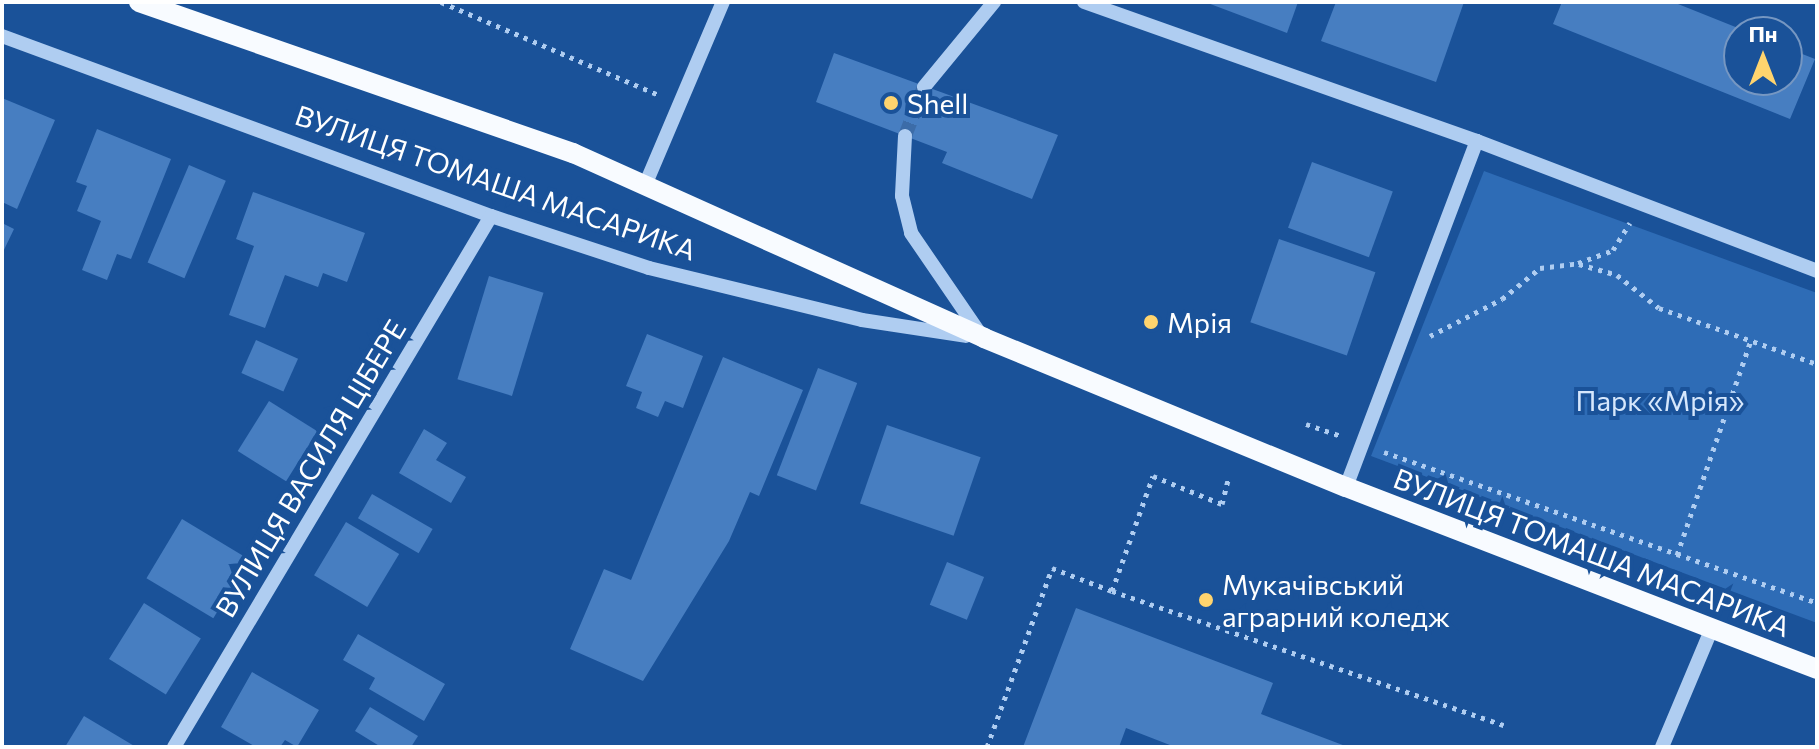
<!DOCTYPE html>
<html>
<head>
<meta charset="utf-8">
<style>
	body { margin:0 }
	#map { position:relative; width:1819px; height:749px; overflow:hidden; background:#1a5299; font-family:Commissioner,sans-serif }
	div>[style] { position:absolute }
	.green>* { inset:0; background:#2e6cb6 }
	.building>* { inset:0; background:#477ec1; transform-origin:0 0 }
	.minor-tunnel>* { height:14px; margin-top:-7px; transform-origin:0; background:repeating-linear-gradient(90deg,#3c6ca8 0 14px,transparent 0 21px) }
	.path>* { height:5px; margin-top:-2.5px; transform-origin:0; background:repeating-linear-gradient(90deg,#afcdf1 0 4px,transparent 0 10px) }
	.minor>* { height:14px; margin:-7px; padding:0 7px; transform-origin:7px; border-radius:7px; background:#afcdf1 }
	.major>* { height:20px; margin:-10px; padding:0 10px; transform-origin:10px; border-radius:10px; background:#f8fbff }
	.dots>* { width:22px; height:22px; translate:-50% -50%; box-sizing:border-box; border:4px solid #1a5299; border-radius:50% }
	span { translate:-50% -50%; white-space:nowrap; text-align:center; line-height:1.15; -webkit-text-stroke:8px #1a5299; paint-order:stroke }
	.poi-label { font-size:28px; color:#fff }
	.left { translate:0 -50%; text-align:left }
	.street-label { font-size:28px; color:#fff }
	.park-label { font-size:28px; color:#d6e7fc }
	.frame { position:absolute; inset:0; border:4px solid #fff; pointer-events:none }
	.north { position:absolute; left:1723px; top:16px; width:80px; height:80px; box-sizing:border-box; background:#1a5299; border:2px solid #7697c2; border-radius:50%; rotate:0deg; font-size:22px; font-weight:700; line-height:32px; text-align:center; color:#fff }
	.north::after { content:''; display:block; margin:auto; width:28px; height:36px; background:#ffd46e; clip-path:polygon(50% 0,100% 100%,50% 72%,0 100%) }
</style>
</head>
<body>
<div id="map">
	<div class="green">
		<i style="clip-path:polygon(1484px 171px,1817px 293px,1817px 623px,1371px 456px)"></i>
	</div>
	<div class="building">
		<i style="clip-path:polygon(1205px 2px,1298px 2px,1287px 33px)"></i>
		<i style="clip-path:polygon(1336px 2px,1464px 2px,1436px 82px,1321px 41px)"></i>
		<i style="clip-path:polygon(1562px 2px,1673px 2px,1748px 32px,1739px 32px,1739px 80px,1787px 80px,1787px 48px,1815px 59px,1790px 119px,1553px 24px)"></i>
		<i style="clip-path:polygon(834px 53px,1058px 135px,1032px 199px,942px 163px,947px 152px,816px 102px)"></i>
		<i style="clip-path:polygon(2px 98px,55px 120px,17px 209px,2px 202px)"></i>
		<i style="clip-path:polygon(97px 129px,171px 159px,131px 259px,117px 254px,107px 280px,82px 270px,101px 221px,77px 211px,87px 186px,76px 182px)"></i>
		<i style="left:1312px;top:162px;width:86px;height:70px;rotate:20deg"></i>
		<i style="left:189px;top:165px;width:40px;height:106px;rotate:23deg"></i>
		<i style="clip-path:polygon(253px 192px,365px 233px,347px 282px,323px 273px,318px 287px,285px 275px,265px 328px,229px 315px,254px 246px,236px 239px)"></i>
		<i style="clip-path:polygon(2px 223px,14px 229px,2px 254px)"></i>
		<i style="left:1279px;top:239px;width:102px;height:88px;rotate:19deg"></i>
		<i style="left:489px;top:276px;width:57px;height:108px;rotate:17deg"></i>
		<i style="clip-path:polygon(647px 334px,703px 356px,683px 408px,665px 401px,658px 417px,636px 408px,642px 392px,626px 386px)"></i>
		<i style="left:256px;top:340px;width:46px;height:36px;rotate:24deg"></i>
		<i style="clip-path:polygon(723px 357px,803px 390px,759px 496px,750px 492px,729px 541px,643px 681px,570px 649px,604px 569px,631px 580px)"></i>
		<i style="left:818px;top:368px;width:42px;height:115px;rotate:21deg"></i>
		<i style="left:269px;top:401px;width:57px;height:59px;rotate:32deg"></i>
		<i style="left:887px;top:425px;width:99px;height:83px;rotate:19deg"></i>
		<i style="clip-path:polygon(424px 429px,447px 443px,436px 460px,466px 477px,451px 503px,399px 473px)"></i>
		<i style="left:372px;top:494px;width:70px;height:28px;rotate:30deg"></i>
		<i style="left:182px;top:519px;width:78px;height:69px;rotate:31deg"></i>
		<i style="left:346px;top:522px;width:62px;height:62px;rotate:31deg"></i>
		<i style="left:947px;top:562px;width:40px;height:46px;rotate:22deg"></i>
		<i style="left:144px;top:603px;width:67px;height:66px;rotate:32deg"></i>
		<i style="clip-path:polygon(1076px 608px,1273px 683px,1261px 714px,1348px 747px,1175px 747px,1126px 728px,1119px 747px,1023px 747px)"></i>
		<i style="clip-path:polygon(358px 634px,445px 684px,424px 721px,369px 689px,375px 678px,343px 660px)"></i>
		<i style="clip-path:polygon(252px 672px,319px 710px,297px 747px,285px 740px,280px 747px,256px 747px,221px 727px)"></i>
		<i style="clip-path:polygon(370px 707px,418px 736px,411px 747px,381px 747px,355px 731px)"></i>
		<i style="clip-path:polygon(84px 716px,136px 747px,65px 747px)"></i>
	</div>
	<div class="minor-tunnel">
		<i style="left:905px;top:136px;width:53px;rotate:-68.8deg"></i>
	</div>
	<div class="path">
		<i style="left:441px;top:2px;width:235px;rotate:23.1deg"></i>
		<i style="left:1579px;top:264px;width:40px;rotate:16deg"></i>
		<i style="left:1617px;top:275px;width:53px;rotate:38.2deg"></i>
		<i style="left:1659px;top:308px;width:168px;rotate:19.5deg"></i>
		<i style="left:1430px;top:336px;width:81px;rotate:-27.2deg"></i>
		<i style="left:1502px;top:299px;width:49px;rotate:-39.2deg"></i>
		<i style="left:1540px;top:268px;width:38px;rotate:-7deg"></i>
		<i style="left:1578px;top:263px;width:37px;rotate:-20deg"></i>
		<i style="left:1613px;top:250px;width:32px;rotate:-58deg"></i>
		<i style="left:1306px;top:424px;width:36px;rotate:19deg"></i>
		<i style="left:1384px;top:452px;width:459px;rotate:19.2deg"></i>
		<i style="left:1677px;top:555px;width:227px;rotate:-71deg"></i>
		<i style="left:1112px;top:591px;width:414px;rotate:18.9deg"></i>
		<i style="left:987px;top:747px;width:190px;rotate:-70deg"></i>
		<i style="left:1052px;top:568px;width:64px;rotate:21deg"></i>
		<i style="left:1112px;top:591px;width:122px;rotate:-70.4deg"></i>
		<i style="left:1153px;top:476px;width:74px;rotate:22.1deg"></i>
		<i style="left:1222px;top:504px;width:25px;rotate:-76deg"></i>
	</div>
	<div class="minor">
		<i style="left:1084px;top:2px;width:417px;rotate:19.5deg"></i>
		<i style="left:1477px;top:141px;width:364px;rotate:20.9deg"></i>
		<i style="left:2px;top:36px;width:521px;rotate:20.21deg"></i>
		<i style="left:491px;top:216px;width:166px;rotate:18.2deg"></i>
		<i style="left:649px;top:268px;width:219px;rotate:13.7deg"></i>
		<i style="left:862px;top:320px;width:105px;rotate:8.7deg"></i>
		<i style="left:924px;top:87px;width:110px;rotate:-50.5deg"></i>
		<i style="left:905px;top:136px;width:60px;rotate:92.9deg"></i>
		<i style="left:902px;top:196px;width:38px;rotate:76deg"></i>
		<i style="left:911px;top:233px;width:127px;rotate:55.6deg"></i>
		<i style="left:646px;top:183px;width:197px;rotate:-67deg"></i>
		<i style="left:1346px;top:487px;width:370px;rotate:-69.3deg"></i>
		<i style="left:174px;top:747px;width:618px;rotate:-59.16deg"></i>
		<i style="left:1662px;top:747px;width:129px;rotate:-67.2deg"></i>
	</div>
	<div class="major">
		<i style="left:139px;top:2px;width:460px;rotate:19.2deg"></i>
		<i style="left:573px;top:153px;width:451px;rotate:24.2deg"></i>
		<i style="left:984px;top:338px;width:391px;rotate:22.4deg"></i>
		<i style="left:1346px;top:487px;width:505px;rotate:21.13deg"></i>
	</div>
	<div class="dots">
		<i style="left:891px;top:103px;background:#ffd46e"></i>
		<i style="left:1151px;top:322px;background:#ffd46e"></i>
		<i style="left:1206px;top:600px;background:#ffd46e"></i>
	</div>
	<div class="poi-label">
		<span class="left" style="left:907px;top:103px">Shell</span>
		<span class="left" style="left:1167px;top:322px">Мрія</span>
		<span class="left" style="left:1222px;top:600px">Мукачівський<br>аграрний коледж</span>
	</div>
	<div class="street-label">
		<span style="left:496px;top:182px;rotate:19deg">ВУЛИЦЯ ТОМАША МАСАРИКА</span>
		<span style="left:310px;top:468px;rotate:-59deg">ВУЛИЦЯ ВАСИЛЯ ЦІБЕРЕ</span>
		<span style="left:1592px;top:552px;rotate:21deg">ВУЛИЦЯ ТОМАША МАСАРИКА</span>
	</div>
	<div class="park-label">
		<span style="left:1660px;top:400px">Парк «Мрія»</span>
	</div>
	<div class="frame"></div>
	<div class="north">Пн</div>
</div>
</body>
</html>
